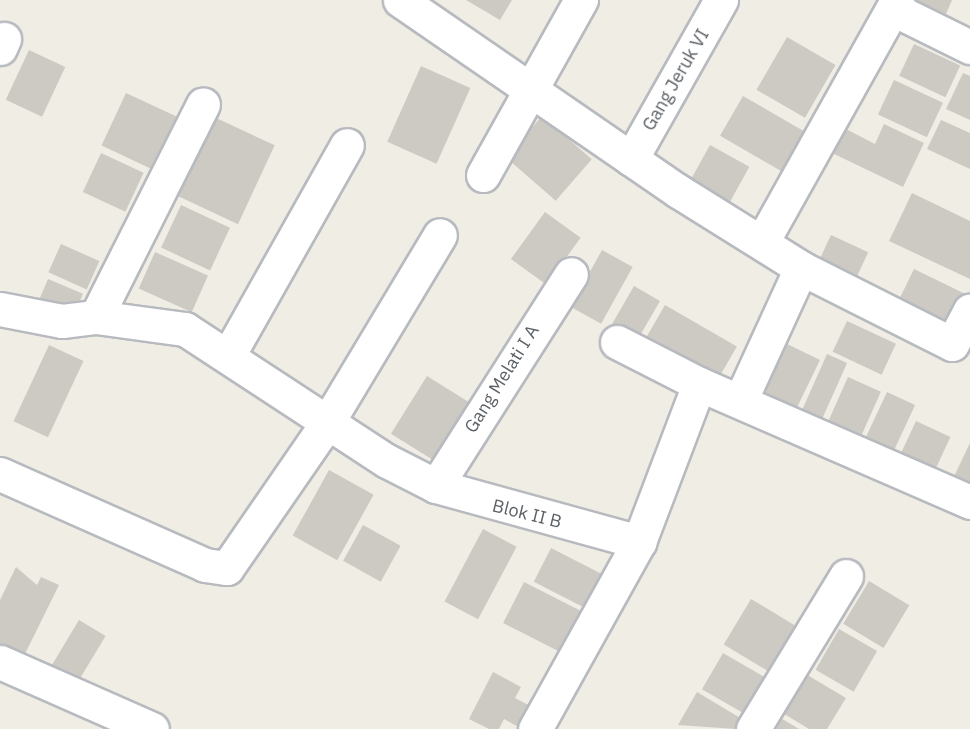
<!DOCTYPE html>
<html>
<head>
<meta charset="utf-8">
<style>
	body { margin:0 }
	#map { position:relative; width:970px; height:729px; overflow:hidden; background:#f0ede5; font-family:"IBM Plex Sans",sans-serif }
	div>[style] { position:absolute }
	.building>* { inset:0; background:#cdcac4; transform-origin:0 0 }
	.roads { filter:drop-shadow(2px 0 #b7babf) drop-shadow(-2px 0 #b7babf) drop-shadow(0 2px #b7babf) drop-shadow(0 -2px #b7babf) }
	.minor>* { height:33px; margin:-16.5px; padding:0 16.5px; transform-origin:16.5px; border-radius:16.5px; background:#fff }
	span { translate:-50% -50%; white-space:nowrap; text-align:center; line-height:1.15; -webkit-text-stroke:4.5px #fff; paint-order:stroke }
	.street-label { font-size:18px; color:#5c6166 }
</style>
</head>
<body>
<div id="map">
	<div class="building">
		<i style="clip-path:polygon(466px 0,512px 0,500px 20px)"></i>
		<i style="clip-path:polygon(915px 0,952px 0,946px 14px)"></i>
		<i style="left:787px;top:37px;width:56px;height:61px;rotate:30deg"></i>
		<i style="left:914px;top:44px;width:51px;height:35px;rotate:25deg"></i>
		<i style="left:29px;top:50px;width:40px;height:55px;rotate:25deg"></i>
		<i style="left:421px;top:66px;width:54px;height:83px;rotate:24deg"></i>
		<i style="clip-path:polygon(963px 73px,970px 76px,970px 120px,946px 109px)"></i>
		<i style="left:894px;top:80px;width:54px;height:38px;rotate:25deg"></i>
		<i style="left:126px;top:93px;width:57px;height:58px;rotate:25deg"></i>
		<i style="left:743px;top:96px;width:76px;height:46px;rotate:30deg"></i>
		<i style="left:542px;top:116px;width:66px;height:55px;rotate:41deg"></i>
		<i style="left:214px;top:117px;width:67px;height:87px;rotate:25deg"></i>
		<i style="clip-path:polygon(941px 120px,970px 133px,970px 169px,927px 149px)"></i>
		<i style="clip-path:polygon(884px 124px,924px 143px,903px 187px,832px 153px,844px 128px,875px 144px)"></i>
		<i style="left:710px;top:145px;width:45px;height:47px;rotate:29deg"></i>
		<i style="left:101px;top:153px;width:47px;height:43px;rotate:25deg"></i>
		<i style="clip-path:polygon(912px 193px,970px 221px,970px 279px,889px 241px)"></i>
		<i style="left:181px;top:205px;width:54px;height:47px;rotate:25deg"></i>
		<i style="left:545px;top:212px;width:44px;height:58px;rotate:36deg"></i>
		<i style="left:831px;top:235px;width:41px;height:38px;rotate:25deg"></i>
		<i style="left:61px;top:244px;width:42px;height:31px;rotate:24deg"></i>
		<i style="left:602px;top:250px;width:35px;height:65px;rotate:29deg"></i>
		<i style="left:155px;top:252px;width:58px;height:40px;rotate:24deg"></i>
		<i style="left:914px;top:269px;width:60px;height:47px;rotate:26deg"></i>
		<i style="left:48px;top:279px;width:38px;height:25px;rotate:23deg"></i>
		<i style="left:634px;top:286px;width:30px;height:52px;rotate:30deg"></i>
		<i style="left:665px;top:305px;width:83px;height:48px;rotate:30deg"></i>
		<i style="left:847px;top:321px;width:54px;height:34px;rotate:25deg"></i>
		<i style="left:785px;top:343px;width:39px;height:58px;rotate:26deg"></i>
		<i style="left:49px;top:345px;width:38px;height:84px;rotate:25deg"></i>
		<i style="left:827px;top:354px;width:22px;height:62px;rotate:24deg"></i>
		<i style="left:427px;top:376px;width:60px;height:68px;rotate:32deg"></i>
		<i style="left:848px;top:377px;width:36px;height:49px;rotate:24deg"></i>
		<i style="left:887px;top:392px;width:31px;height:58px;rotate:25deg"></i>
		<i style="left:916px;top:421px;width:38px;height:46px;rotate:25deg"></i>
		<i style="clip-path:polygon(970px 443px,970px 497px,949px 487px)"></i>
		<i style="left:329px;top:470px;width:51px;height:75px;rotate:29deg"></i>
		<i style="left:363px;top:525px;width:43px;height:41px;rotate:29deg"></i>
		<i style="left:483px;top:529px;width:38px;height:82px;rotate:28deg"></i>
		<i style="left:551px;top:548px;width:57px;height:38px;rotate:27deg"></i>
		<i style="clip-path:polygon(16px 567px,37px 585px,41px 577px,59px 585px,21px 662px,3px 652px,0 644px,0 600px)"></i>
		<i style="left:869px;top:581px;width:47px;height:50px;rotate:31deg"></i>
		<i style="left:524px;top:582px;width:64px;height:46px;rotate:27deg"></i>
		<i style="left:751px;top:599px;width:61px;height:53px;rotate:31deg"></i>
		<i style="left:79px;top:620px;width:31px;height:61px;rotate:31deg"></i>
		<i style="left:839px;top:629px;width:44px;height:47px;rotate:30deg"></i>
		<i style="left:723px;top:653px;width:53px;height:42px;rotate:30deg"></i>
		<i style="clip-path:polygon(493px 672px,521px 687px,515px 698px,536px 709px,522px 729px,504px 719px,499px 729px,489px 729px,469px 719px)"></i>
		<i style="clip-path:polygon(804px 673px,846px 698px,827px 729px,809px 729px,781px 712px)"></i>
		<i style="clip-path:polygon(697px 692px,742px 719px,736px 729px,678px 725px)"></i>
		<i style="clip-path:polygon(779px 717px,799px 729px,773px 729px)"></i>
	</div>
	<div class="roads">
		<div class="minor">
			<i style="left:400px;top:0;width:337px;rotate:34.5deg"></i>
			<i style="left:678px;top:191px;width:145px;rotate:32deg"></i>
			<i style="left:801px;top:268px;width:169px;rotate:26.7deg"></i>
			<i style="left:952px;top:344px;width:38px;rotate:-62deg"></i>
			<i style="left:893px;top:9px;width:86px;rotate:26.3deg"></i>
			<i style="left:0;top:48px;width:10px;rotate:-66deg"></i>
			<i style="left:631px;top:159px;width:183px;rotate:-60.5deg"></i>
			<i style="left:483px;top:175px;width:201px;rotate:-60.8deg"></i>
			<i style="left:762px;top:242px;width:277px;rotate:-60.8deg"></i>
			<i style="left:0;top:309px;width:63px;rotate:11deg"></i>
			<i style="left:62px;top:321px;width:34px;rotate:-7deg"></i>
			<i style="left:96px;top:317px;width:90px;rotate:7.7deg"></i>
			<i style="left:185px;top:329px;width:241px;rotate:33.2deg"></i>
			<i style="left:387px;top:461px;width:55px;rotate:27deg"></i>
			<i style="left:436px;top:486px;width:211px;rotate:15.4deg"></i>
			<i style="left:639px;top:542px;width:169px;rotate:-69.2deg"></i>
			<i style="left:699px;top:384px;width:296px;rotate:23.5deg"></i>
			<i style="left:96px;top:317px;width:238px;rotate:-63.3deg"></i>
			<i style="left:617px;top:342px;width:92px;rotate:27.1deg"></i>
			<i style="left:228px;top:356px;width:242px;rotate:-60.6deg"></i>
			<i style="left:741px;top:399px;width:144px;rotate:-65.4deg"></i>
			<i style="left:0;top:474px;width:224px;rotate:23.9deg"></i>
			<i style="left:205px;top:565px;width:22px;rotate:8deg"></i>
			<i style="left:227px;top:568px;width:176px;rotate:-55.4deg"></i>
			<i style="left:327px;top:423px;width:219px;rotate:-59deg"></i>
			<i style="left:436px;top:486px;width:251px;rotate:-57.5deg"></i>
			<i style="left:0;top:662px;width:166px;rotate:23.8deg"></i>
			<i style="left:535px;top:729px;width:214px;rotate:-60.9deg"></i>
			<i style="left:753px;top:729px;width:179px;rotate:-58.7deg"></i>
		</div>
	</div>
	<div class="street-label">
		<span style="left:676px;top:80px;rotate:-60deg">Gang Jeruk VI</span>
		<span style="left:502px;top:379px;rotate:-58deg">Gang Melati I A</span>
		<span style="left:527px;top:514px;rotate:14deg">Blok II B</span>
	</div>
</div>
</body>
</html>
